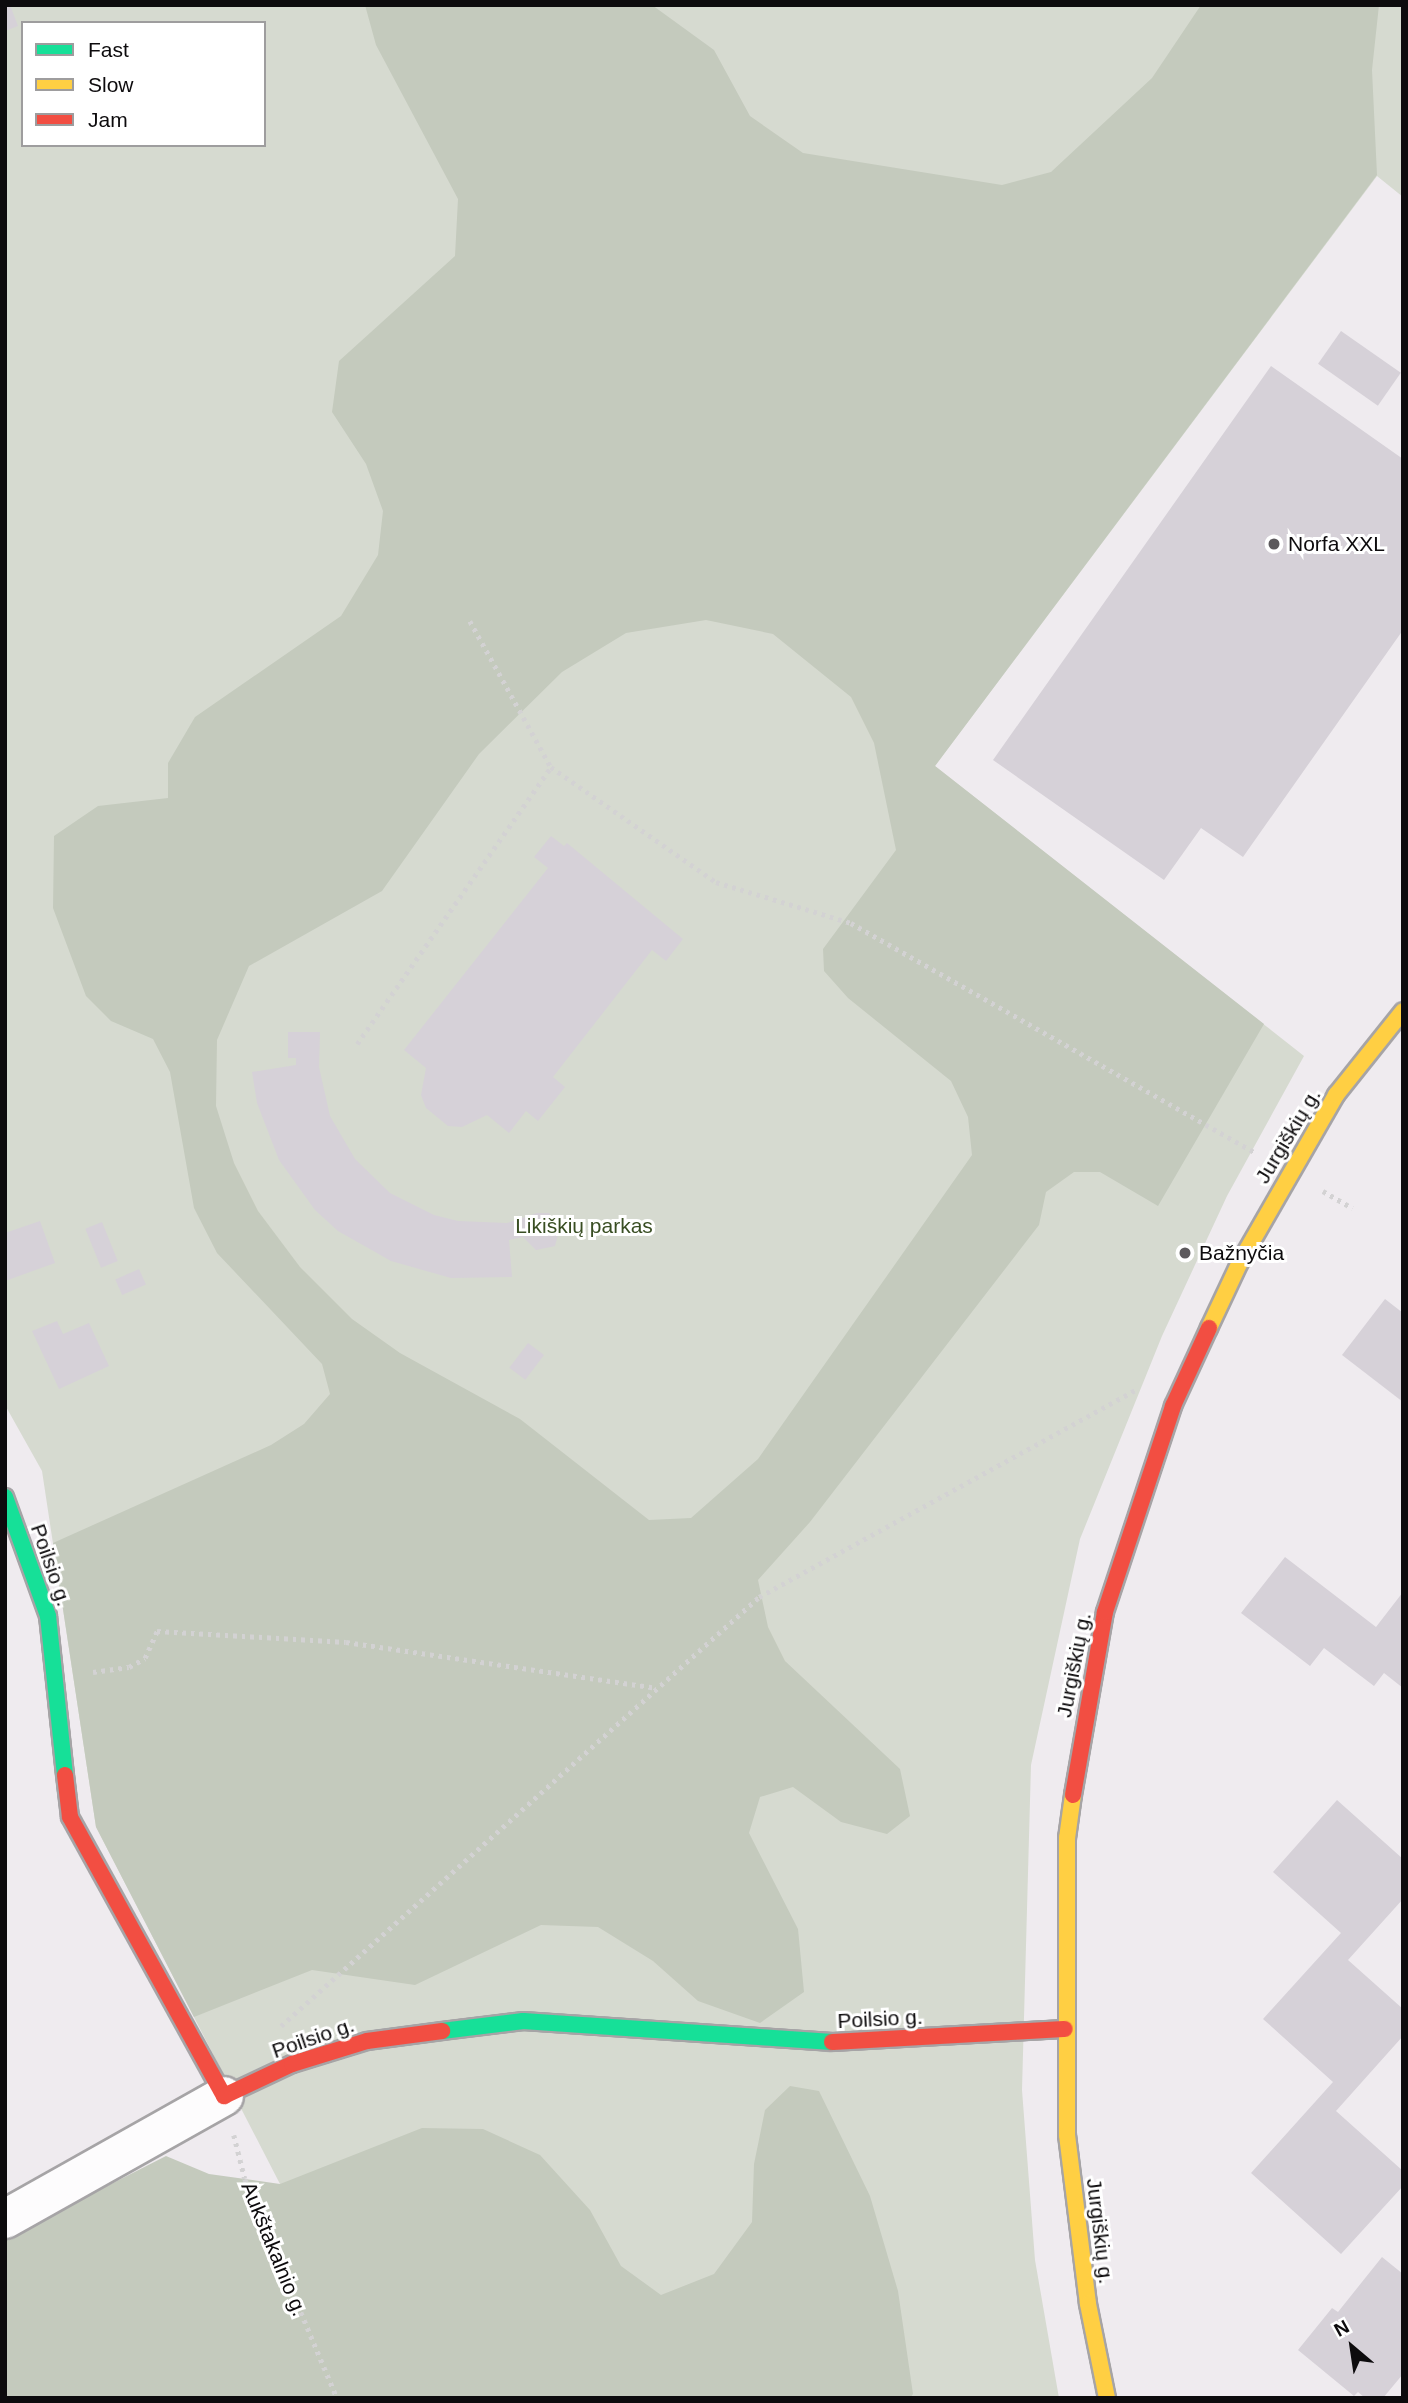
<!DOCTYPE html>
<html>
<head>
<meta charset="utf-8">
<style>
	body { margin:0 }
	#map { position:relative; width:1408px; height:2403px; overflow:hidden; background:#efebef; font-family:Arial,sans-serif }
	div>[style] { position:absolute }
	.green>* { inset:0; background:#d6dad0 }
	.forest>* { inset:0; background:#c4cabd }
	.building>* { inset:0; background:#d6d1d8; transform-origin:0 0 }
	.path>* { height:4.5px; margin-top:-2.25px; transform-origin:0; background:repeating-linear-gradient(90deg,#d3d2d3 0 3.5px,transparent 0 8.5px) }
	.roads { filter:drop-shadow(2px 0 #a6a4a6) drop-shadow(-2px 0 #a6a4a6) drop-shadow(0 2px #a6a4a6) drop-shadow(0 -2px #a6a4a6) }
	.street>* { height:38px; margin:-19px; padding:0 19px; transform-origin:19px; border-radius:19px; background:#fdfcfd }
	.fast>* { height:16px; margin:-8px; padding:0 8px; transform-origin:8px; border-radius:8px; background:#16e098 }
	.slow>* { height:16px; margin:-8px; padding:0 8px; transform-origin:8px; border-radius:8px; background:#ffcf43 }
	.jam>* { height:16px; margin:-8px; padding:0 8px; transform-origin:8px; border-radius:8px; background:#f24e42 }
	.dots>* { width:19px; height:19px; translate:-50% -50%; box-sizing:border-box; border:4px solid #fff; border-radius:50% }
	span { translate:-50% -50%; white-space:nowrap; text-align:center; line-height:1.15; -webkit-text-stroke:6px #fff; paint-order:stroke }
	.poi-label { font-size:21px; color:#0d0b0d }
	.left { translate:0 -50%; text-align:left }
	.street-label { font-size:21px; color:#0d0b0d }
	.park-label { font-size:21px; color:#394e23 }
	.frame { position:absolute; inset:0; border:7px solid #0d0b0d; pointer-events:none }
	.legend { position:absolute; left:21px; top:21px; width:245px; height:126px; box-sizing:border-box; background:#fff; border:2px solid #9e9d9e; margin:0; padding:9px 12px; list-style:none; font-size:21px; color:#0d0b0d }
	.legend li { display:flex; align-items:center; gap:14px; height:35px }
	.legend b { width:35px; border:2px solid #9e9d9e }
	.north { position:absolute; left:1317px; top:2312px; width:70px; height:70px; -webkit-text-stroke:5px #fff; paint-order:stroke; rotate:331deg; font-size:19px; font-weight:700; line-height:28px; text-align:center; color:#0d0b0d }
	.north::after { content:''; display:block; margin:auto; width:24px; height:32px; background:#0d0b0d; clip-path:polygon(50% 0,100% 100%,50% 72%,0 100%) }
</style>
</head>
<body>
<div id="map">
	<div class="green">
		<i style="clip-path:polygon(evenodd,5px 5px,1403px 5px,1403px 197px,1377px 176px,935px 766px,1304px 1056px,1227px 1196px,1162px 1336px,1080px 1539px,1031px 1765px,1022px 2090px,1035px 2260px,1059px 2398px,371px 2398px,280px 2184px,96px 1827px,42px 1471px,5px 1405px,5px 5px,23px 23px,264px 23px,264px 145px,23px 145px,23px 23px)"></i>
	</div>
	<div class="forest">
		<i style="clip-path:polygon(evenodd,365px 5px,652px 5px,714px 50px,750px 116px,803px 153px,1002px 185px,1051px 172px,1152px 78px,1201px 5px,1379px 5px,1372px 70px,1377px 175px,935px 766px,1264px 1024px,1158px 1206px,1100px 1172px,1074px 1172px,1046px 1192px,1039px 1225px,810px 1522px,758px 1580px,768px 1627px,785px 1661px,900px 1769px,910px 1816px,887px 1834px,841px 1822px,793px 1787px,760px 1797px,749px 1833px,798px 1929px,804px 1992px,760px 2023px,698px 2001px,653px 1961px,598px 1927px,541px 1925px,415px 1985px,312px 1970px,194px 2017px,96px 1827px,53px 1543px,271px 1445px,304px 1424px,330px 1394px,322px 1364px,217px 1253px,194px 1208px,170px 1072px,153px 1039px,111px 1021px,86px 996px,53px 908px,54px 836px,98px 806px,168px 798px,168px 763px,195px 717px,341px 616px,378px 555px,383px 511px,366px 464px,332px 412px,339px 361px,455px 256px,458px 199px,376px 45px,365px 5px,706px 620px,773px 634px,851px 697px,874px 743px,896px 850px,823px 949px,824px 971px,848px 998px,951px 1081px,968px 1117px,972px 1155px,758px 1459px,691px 1518px,649px 1520px,520px 1419px,400px 1353px,352px 1319px,300px 1267px,258px 1211px,234px 1163px,216px 1106px,217px 1040px,249px 966px,382px 891px,479px 754px,562px 672px,626px 633px,706px 620px)"></i>
		<i style="clip-path:polygon(790px 2086px,819px 2091px,870px 2196px,898px 2291px,913px 2394px,910px 2398px,5px 2398px,5px 2238px,166px 2156px,209px 2174px,280px 2184px,422px 2128px,483px 2129px,540px 2155px,590px 2210px,621px 2266px,661px 2295px,714px 2274px,752px 2222px,754px 2164px,765px 2110px)"></i>
	</div>
	<div class="building">
		<i style="clip-path:polygon(5px 5px,10px 5px,18px 26px,5px 31px)"></i>
		<i style="left:1341px;top:331px;width:73px;height:40px;rotate:35deg"></i>
		<i style="clip-path:polygon(1271px 366px,1403px 459px,1403px 630px,1243px 857px,1201px 828px,1164px 880px,993px 760px)"></i>
		<i style="clip-path:polygon(551px 836px,564px 846px,567px 843px,683px 939px,666px 961px,652px 950px,553px 1077px,565px 1087px,538px 1121px,526px 1111px,509px 1133px,487px 1115px,462px 1127px,448px 1126px,426px 1108px,421px 1095px,426px 1068px,404px 1050px,548px 868px,534px 857px)"></i>
		<i style="clip-path:polygon(288px 1032px,320px 1032px,319px 1067px,330px 1116px,355px 1159px,390px 1193px,434px 1215px,458px 1221px,507px 1223px,537px 1213px,549px 1213px,560px 1228px,555px 1246px,536px 1250px,523px 1237px,509px 1240px,512px 1277px,451px 1278px,391px 1261px,338px 1231px,315px 1210px,279px 1160px,257px 1103px,252px 1072px,296px 1065px,296px 1058px,288px 1058px)"></i>
		<i style="clip-path:polygon(40px 1221px,55px 1263px,5px 1281px,5px 1233px)"></i>
		<i style="left:102px;top:1222px;width:42px;height:18px;rotate:68deg"></i>
		<i style="left:139px;top:1269px;width:17px;height:26px;rotate:66deg"></i>
		<i style="clip-path:polygon(1385px 1299px,1403px 1313px,1403px 1402px,1342px 1355px)"></i>
		<i style="clip-path:polygon(57px 1321px,63px 1334px,89px 1323px,109px 1366px,59px 1389px,32px 1331px)"></i>
		<i style="left:528px;top:1343px;width:20px;height:31px;rotate:37deg"></i>
		<i style="clip-path:polygon(1285px 1557px,1376px 1627px,1403px 1592px,1403px 1688px,1384px 1673px,1374px 1686px,1324px 1648px,1310px 1666px,1241px 1613px)"></i>
		<i style="clip-path:polygon(1337px 1800px,1403px 1859px,1403px 1899px,1348px 1960px,1403px 2009px,1403px 2036px,1336px 2111px,1403px 2171px,1403px 2186px,1341px 2254px,1251px 2173px,1333px 2082px,1263px 2019px,1341px 1933px,1273px 1872px)"></i>
		<i style="clip-path:polygon(1382px 2257px,1403px 2274px,1403px 2374px,1383px 2398px,1365px 2398px,1358px 2392px,1354px 2396px,1298px 2350px,1332px 2308px,1338px 2312px)"></i>
	</div>
	<div class="path">
		<i style="left:470px;top:621px;width:167px;rotate:61deg"></i>
		<i style="left:357px;top:1044px;width:338px;rotate:-55deg"></i>
		<i style="left:551px;top:767px;width:201px;rotate:34.9deg"></i>
		<i style="left:716px;top:882px;width:141px;rotate:16.9deg"></i>
		<i style="left:851px;top:923px;width:467px;rotate:29.6deg"></i>
		<i style="left:1323px;top:1191px;width:34px;rotate:30deg"></i>
		<i style="left:93px;top:1672px;width:36px;rotate:-8deg"></i>
		<i style="left:129px;top:1667px;width:18px;rotate:-29deg"></i>
		<i style="left:145px;top:1658px;width:30px;rotate:-66deg"></i>
		<i style="left:157px;top:1631px;width:189px;rotate:3.3deg"></i>
		<i style="left:346px;top:1642px;width:313px;rotate:8.4deg"></i>
		<i style="left:281px;top:2026px;width:642px;rotate:-41.91deg"></i>
		<i style="left:759px;top:1597px;width:430px;rotate:-28.8deg"></i>
		<i style="left:234px;top:2135px;width:45px;rotate:76deg"></i>
		<i style="left:245px;top:2179px;width:238px;rotate:67.2deg"></i>
	</div>
	<div class="roads">
		<div class="street">
			<i style="left:5px;top:2219px;width:251px;rotate:-29.3deg"></i>
		</div>
		<div class="fast">
			<i style="left:5px;top:1497px;width:127px;rotate:70.1deg"></i>
			<i style="left:48px;top:1616px;width:160px;rotate:83.9deg"></i>
			<i style="left:442px;top:2031px;width:82px;rotate:-7deg"></i>
			<i style="left:523px;top:2021px;width:310px;rotate:3.9deg"></i>
		</div>
		<div class="slow">
			<i style="left:1209px;top:1328px;width:73px;rotate:-64.8deg"></i>
			<i style="left:1240px;top:1262px;width:193px;rotate:-60.1deg"></i>
			<i style="left:1336px;top:1095px;width:107px;rotate:-51.4deg"></i>
			<i style="left:1073px;top:1795px;width:43px;rotate:97.9deg"></i>
			<i style="left:1067px;top:1838px;width:297px;rotate:90deg"></i>
			<i style="left:1067px;top:2135px;width:170px;rotate:82.9deg"></i>
			<i style="left:1088px;top:2304px;width:96px;rotate:78.6deg"></i>
		</div>
		<div class="jam">
			<i style="left:65px;top:1775px;width:42px;rotate:83.2deg"></i>
			<i style="left:70px;top:1817px;width:319px;rotate:61.1deg"></i>
			<i style="left:224px;top:2096px;width:75px;rotate:-25.2deg"></i>
			<i style="left:292px;top:2064px;width:78px;rotate:-17deg"></i>
			<i style="left:367px;top:2041px;width:76px;rotate:-7.6deg"></i>
			<i style="left:1073px;top:1795px;width:186px;rotate:-80.1deg"></i>
			<i style="left:1105px;top:1612px;width:217px;rotate:-71.7deg"></i>
			<i style="left:1173px;top:1406px;width:86px;rotate:-65.2deg"></i>
			<i style="left:832px;top:2042px;width:233px;rotate:-3.2deg"></i>
		</div>
	</div>
	<div class="dots">
		<i style="left:1274px;top:544px;background:#5c595c"></i>
		<i style="left:1185px;top:1253px;background:#5c595c"></i>
	</div>
	<div class="poi-label">
		<span class="left" style="left:1288px;top:544px">Norfa XXL</span>
		<span class="left" style="left:1199px;top:1253px">Bažnyčia</span>
	</div>
	<div class="street-label">
		<span style="left:1288px;top:1136px;rotate:-59deg">Jurgiškių g.</span>
		<span style="left:51px;top:1565px;rotate:71deg">Poilsio g.</span>
		<span style="left:1074px;top:1665px;rotate:-79deg">Jurgiškių g.</span>
		<span style="left:880px;top:2019px;rotate:-3deg">Poilsio g.</span>
		<span style="left:313px;top:2038px;rotate:-19deg">Poilsio g.</span>
		<span style="left:1100px;top:2231px;rotate:83deg">Jurgiškių g.</span>
		<span style="left:274px;top:2249px;rotate:68deg">Aukštakalnio g.</span>
	</div>
	<div class="park-label">
		<span style="left:584px;top:1226px">Likiškių parkas</span>
	</div>
	<div class="frame"></div>
	<ul class="legend">
	<li><b style="height:9px;background:#16e098"></b>Fast</li>
	<li><b style="height:9px;background:#ffcf43"></b>Slow</li>
	<li><b style="height:9px;background:#f24e42"></b>Jam</li>
	</ul>
	<div class="north">N</div>
</div>
</body>
</html>
